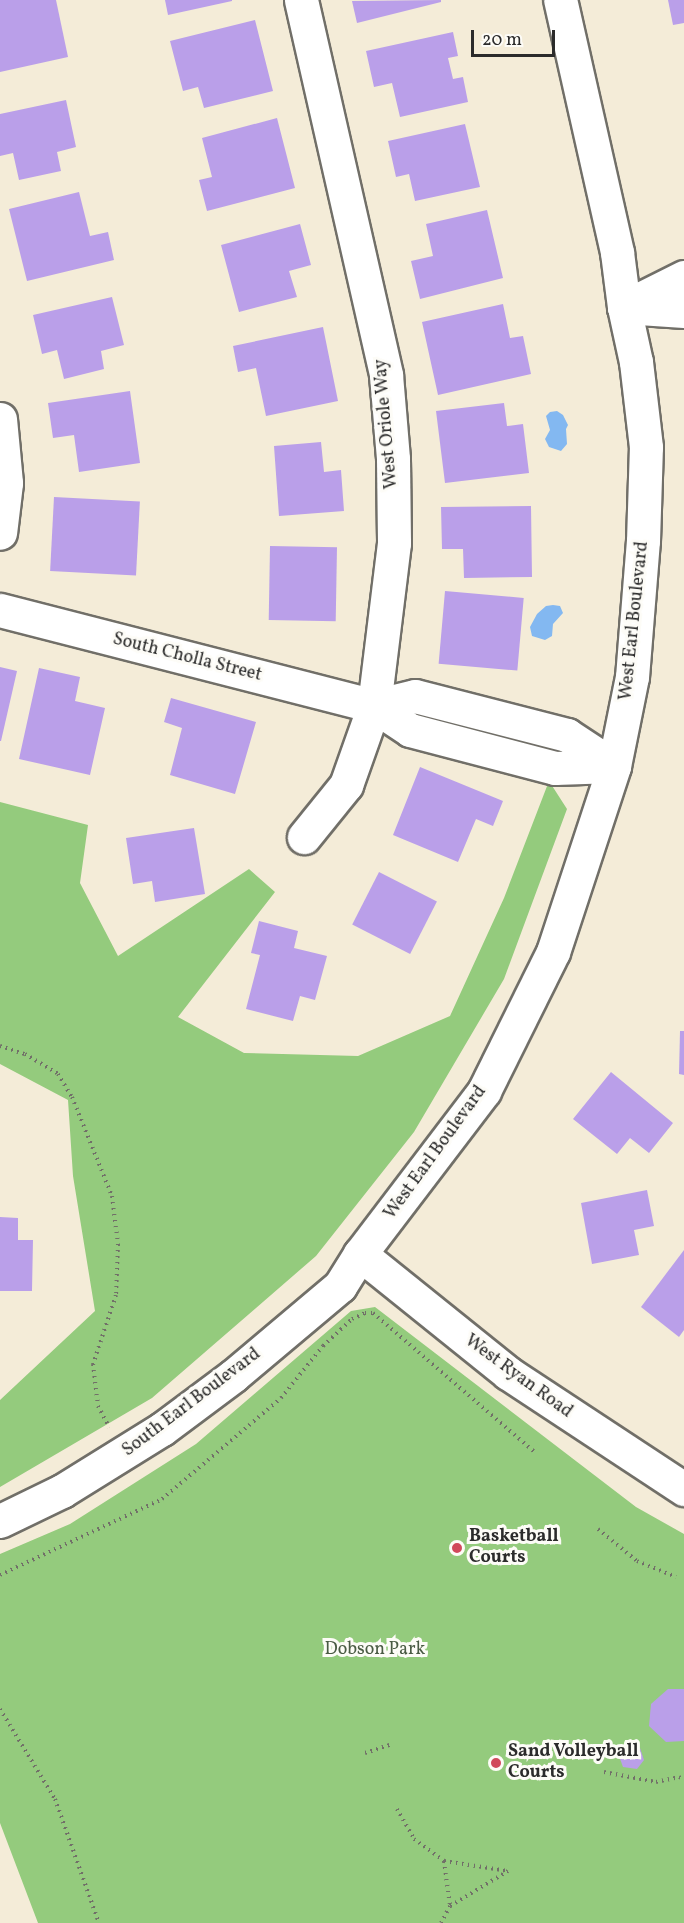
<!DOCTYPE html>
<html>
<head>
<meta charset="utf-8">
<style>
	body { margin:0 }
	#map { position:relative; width:684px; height:1923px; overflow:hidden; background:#f4ecd8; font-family:Vollkorn,serif }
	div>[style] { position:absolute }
	.green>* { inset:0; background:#94cb7d }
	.water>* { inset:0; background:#83b8f1 }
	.building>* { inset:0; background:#ba9fe9; transform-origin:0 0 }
	.path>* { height:4px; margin-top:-2px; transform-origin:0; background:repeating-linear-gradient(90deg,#716f68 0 1.5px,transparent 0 6px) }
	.roads { filter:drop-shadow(2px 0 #716f68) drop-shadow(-2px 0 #716f68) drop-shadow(0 2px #716f68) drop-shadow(0 -2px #716f68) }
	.minor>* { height:33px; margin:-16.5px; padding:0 16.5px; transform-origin:16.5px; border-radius:16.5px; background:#fff }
	.dots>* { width:16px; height:16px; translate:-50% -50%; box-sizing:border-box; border:3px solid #fdfcf7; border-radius:50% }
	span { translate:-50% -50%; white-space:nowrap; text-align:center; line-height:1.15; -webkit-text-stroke:6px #fdfcf7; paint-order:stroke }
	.street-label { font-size:18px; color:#2b2b2b }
	.poi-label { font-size:18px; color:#2b2b2b; font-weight:700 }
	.left { translate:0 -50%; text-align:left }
	.park-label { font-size:18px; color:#4a5b44 }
	.scale { position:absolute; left:471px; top:30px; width:84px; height:27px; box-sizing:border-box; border:3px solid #2b2b2b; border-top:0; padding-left:8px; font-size:18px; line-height:21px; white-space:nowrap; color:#2b2b2b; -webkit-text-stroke:4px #fdfcf7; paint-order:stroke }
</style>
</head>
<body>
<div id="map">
	<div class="green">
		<i style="clip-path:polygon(549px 781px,567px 809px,504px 979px,414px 1132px,316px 1256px,152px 1398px,0 1487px,0 1400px,95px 1311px,73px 1176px,68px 1100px,0 1064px,0 802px,88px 825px,80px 883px,118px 956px,249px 869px,275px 892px,178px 1017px,244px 1053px,358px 1056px,450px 1016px,504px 898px)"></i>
		<i style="clip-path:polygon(375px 1307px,636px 1507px,684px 1534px,684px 1923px,38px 1923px,0 1823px,0 1554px,70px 1524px,196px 1444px,351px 1311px)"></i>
	</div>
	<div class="water">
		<i style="clip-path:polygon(557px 411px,563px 415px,568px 425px,566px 429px,567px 444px,561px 451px,549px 447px,545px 439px,550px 430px,546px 416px,550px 412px)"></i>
		<i style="clip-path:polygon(553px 605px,560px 606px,563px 613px,553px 624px,552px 636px,545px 640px,532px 636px,530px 627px,537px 614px,546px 606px)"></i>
	</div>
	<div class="building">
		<i style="clip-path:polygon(0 0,56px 0,68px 57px,0 72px)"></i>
		<i style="clip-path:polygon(165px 0,232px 0,232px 1px,168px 15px)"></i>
		<i style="clip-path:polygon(441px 0,441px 2px,357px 23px,352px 1px)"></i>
		<i style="clip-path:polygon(668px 0,684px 0,684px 23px,673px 25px)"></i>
		<i style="clip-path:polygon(255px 20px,273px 91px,204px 108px,198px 87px,183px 91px,170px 41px)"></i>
		<i style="clip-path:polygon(453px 32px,458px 56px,448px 58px,453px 79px,463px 77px,468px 102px,400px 117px,392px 83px,374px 87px,366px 51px)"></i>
		<i style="clip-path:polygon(66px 100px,76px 147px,57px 152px,61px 171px,19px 180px,13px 153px,0 156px,0 114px)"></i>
		<i style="clip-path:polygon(277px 118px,295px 188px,207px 211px,199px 180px,212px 177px,202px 138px)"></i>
		<i style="clip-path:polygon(465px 124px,480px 187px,415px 201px,409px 174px,396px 177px,388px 141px)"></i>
		<i style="clip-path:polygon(79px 192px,90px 236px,108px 232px,114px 260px,27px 281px,9px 209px)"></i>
		<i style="clip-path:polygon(487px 210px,503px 278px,420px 299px,411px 261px,433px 256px,426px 224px)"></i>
		<i style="clip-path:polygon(300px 224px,311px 265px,289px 271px,297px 297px,239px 312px,221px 245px)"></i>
		<i style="clip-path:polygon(112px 297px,124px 345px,101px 351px,104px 369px,64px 379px,57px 350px,42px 354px,33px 315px)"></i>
		<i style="clip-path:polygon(503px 304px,510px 338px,523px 336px,531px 374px,438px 395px,422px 322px)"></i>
		<i style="clip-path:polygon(323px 327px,338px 401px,266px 416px,256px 368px,238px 372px,233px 346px)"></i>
		<i style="clip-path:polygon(130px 391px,140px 463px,79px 472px,74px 435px,53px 438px,48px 403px)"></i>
		<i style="clip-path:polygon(504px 403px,507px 426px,523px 424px,529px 473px,445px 483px,436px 411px)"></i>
		<i style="clip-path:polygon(321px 442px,324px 472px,341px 470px,344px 511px,279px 516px,274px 446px)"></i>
		<i style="left:54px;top:497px;width:86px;height:74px;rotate:3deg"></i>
		<i style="clip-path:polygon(531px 506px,532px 577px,464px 578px,463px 549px,442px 549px,441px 507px)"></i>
		<i style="left:270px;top:546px;width:67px;height:74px;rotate:1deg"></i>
		<i style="left:445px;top:591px;width:79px;height:73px;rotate:5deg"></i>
		<i style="clip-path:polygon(0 667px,17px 671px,1px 741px,0 741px)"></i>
		<i style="clip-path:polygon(39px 668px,80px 677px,75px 701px,105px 708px,90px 775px,19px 759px)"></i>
		<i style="clip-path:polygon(171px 698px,256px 722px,235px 794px,170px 775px,182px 728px,164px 722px)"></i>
		<i style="clip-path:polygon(420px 767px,503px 801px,493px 826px,476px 819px,458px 862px,393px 835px)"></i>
		<i style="clip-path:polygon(194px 828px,205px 894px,155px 902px,152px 881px,133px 884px,126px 838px)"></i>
		<i style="left:379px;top:872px;width:65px;height:59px;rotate:27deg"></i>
		<i style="clip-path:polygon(259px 921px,298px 931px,294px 948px,327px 956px,315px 1000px,300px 996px,293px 1021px,246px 1009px,260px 955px,251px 953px)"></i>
		<i style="clip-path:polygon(680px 1031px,684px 1031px,684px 1075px,679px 1074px)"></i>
		<i style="clip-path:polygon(611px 1072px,673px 1123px,649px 1153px,630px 1138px,617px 1154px,573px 1119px)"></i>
		<i style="clip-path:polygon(647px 1190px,654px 1226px,634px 1230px,639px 1255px,592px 1264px,581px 1203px)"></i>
		<i style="clip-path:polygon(0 1217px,18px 1218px,18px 1240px,33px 1240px,32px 1291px,0 1291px)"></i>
		<i style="clip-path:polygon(684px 1250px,684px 1330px,679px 1337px,641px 1307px)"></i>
		<i style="clip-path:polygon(668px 1689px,684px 1689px,684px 1741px,666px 1742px,649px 1726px,651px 1704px)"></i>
		<i style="clip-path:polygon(628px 1745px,640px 1748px,644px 1760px,637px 1769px,623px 1767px,619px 1756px)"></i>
	</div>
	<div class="path">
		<i style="left:0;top:1046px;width:26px;rotate:18deg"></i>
		<i style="left:25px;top:1054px;width:39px;rotate:31deg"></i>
		<i style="left:58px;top:1074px;width:27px;rotate:59deg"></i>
		<i style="left:72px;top:1097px;width:107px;rotate:68deg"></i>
		<i style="left:112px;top:1196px;width:48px;rotate:82.9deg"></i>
		<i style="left:118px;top:1244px;width:51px;rotate:92.2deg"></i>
		<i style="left:116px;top:1295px;width:73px;rotate:108.4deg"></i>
		<i style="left:93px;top:1364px;width:42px;rotate:83.2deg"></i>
		<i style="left:98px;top:1406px;width:24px;rotate:62deg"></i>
		<i style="left:598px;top:1529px;width:50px;rotate:39.4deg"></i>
		<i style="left:637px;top:1561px;width:42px;rotate:22.3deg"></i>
		<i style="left:0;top:1575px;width:179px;rotate:-25.1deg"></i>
		<i style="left:162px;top:1499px;width:156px;rotate:-40.3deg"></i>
		<i style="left:281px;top:1398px;width:67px;rotate:-51.1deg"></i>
		<i style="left:323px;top:1346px;width:40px;rotate:-43deg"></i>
		<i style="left:352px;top:1319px;width:14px;rotate:-25deg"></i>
		<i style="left:365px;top:1313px;width:8px"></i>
		<i style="left:373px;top:1313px;width:215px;rotate:40.7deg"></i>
		<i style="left:0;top:1709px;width:105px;rotate:58.6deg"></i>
		<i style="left:55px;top:1799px;width:132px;rotate:70.5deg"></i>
		<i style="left:365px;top:1753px;width:26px;rotate:-18deg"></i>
		<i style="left:604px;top:1772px;width:53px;rotate:10.9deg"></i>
		<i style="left:656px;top:1782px;width:24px;rotate:-12deg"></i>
		<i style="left:679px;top:1777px;width:5px;rotate:22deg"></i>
		<i style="left:397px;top:1809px;width:34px;rotate:60deg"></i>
		<i style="left:414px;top:1839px;width:37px;rotate:36deg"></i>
		<i style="left:444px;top:1861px;width:65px;rotate:8.9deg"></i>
		<i style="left:508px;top:1871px;width:68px;rotate:148.9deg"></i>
		<i style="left:450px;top:1906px;width:19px;rotate:118deg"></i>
		<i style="left:444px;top:1861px;width:45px;rotate:82.4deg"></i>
	</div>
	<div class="roads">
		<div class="minor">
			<i style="left:301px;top:0;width:385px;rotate:77.2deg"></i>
			<i style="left:386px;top:375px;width:84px;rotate:85.2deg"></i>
			<i style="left:393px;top:459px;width:84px;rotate:89.3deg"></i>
			<i style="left:394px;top:543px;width:164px;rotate:97deg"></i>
			<i style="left:374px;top:706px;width:84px;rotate:109.5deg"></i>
			<i style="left:346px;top:785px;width:67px;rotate:128.9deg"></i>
			<i style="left:624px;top:307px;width:67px;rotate:-26.6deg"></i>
			<i style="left:624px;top:307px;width:60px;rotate:3.8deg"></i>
			<i style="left:0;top:419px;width:64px;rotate:84.6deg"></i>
			<i style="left:6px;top:483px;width:50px;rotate:96.8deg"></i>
			<i style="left:0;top:610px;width:386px;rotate:14.4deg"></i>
			<i style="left:374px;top:706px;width:43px;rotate:33.7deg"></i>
			<i style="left:410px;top:730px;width:150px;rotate:14.7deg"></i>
			<i style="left:555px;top:768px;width:59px;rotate:-1.9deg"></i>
			<i style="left:374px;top:706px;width:42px;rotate:-13.7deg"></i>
			<i style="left:415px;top:696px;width:157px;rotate:14.4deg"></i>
			<i style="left:567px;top:735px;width:56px;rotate:33.4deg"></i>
			<i style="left:360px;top:1254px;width:190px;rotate:38.8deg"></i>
			<i style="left:508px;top:1373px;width:211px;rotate:33.4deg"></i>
			<i style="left:0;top:1521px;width:69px;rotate:-25.8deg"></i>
			<i style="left:62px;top:1491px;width:118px;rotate:-31.8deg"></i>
			<i style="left:162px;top:1429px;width:89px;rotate:-36.7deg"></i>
			<i style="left:233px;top:1376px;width:140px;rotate:-40.1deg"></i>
			<i style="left:340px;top:1286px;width:38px;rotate:-58deg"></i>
			<i style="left:360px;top:1254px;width:205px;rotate:-52.7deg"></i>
			<i style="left:484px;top:1091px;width:155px;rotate:-63.6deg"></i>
			<i style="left:553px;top:952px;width:196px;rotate:-71.8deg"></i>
			<i style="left:614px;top:766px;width:91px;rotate:-78.6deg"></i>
			<i style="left:632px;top:677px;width:136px;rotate:-85.4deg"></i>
			<i style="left:643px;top:541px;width:94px;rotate:-88.2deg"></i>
			<i style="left:646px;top:447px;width:86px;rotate:-96.7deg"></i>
			<i style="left:636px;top:362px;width:56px;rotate:-102.3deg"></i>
			<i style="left:624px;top:307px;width:55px;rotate:-97.3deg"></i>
			<i style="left:617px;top:252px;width:258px;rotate:-102.7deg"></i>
		</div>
	</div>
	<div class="dots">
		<i style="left:457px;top:1548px;background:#d1495b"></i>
		<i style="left:496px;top:1763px;background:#d1495b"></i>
	</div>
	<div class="street-label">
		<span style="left:387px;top:424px;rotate:-95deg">West Oriole Way</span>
		<span style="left:635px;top:621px;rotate:-84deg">West Earl Boulevard</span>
		<span style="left:187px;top:658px;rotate:14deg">South Cholla Street</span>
		<span style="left:436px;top:1153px;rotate:-54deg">West Earl Boulevard</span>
		<span style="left:518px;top:1377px;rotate:36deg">West Ryan Road</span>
		<span style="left:192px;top:1403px;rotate:-37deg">South Earl Boulevard</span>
	</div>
	<div class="poi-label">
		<span class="left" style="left:469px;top:1548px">Basketball<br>Courts</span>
		<span class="left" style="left:508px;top:1763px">Sand Volleyball<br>Courts</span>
	</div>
	<div class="park-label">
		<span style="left:375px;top:1650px">Dobson Park</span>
	</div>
	<div class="scale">20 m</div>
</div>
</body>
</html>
